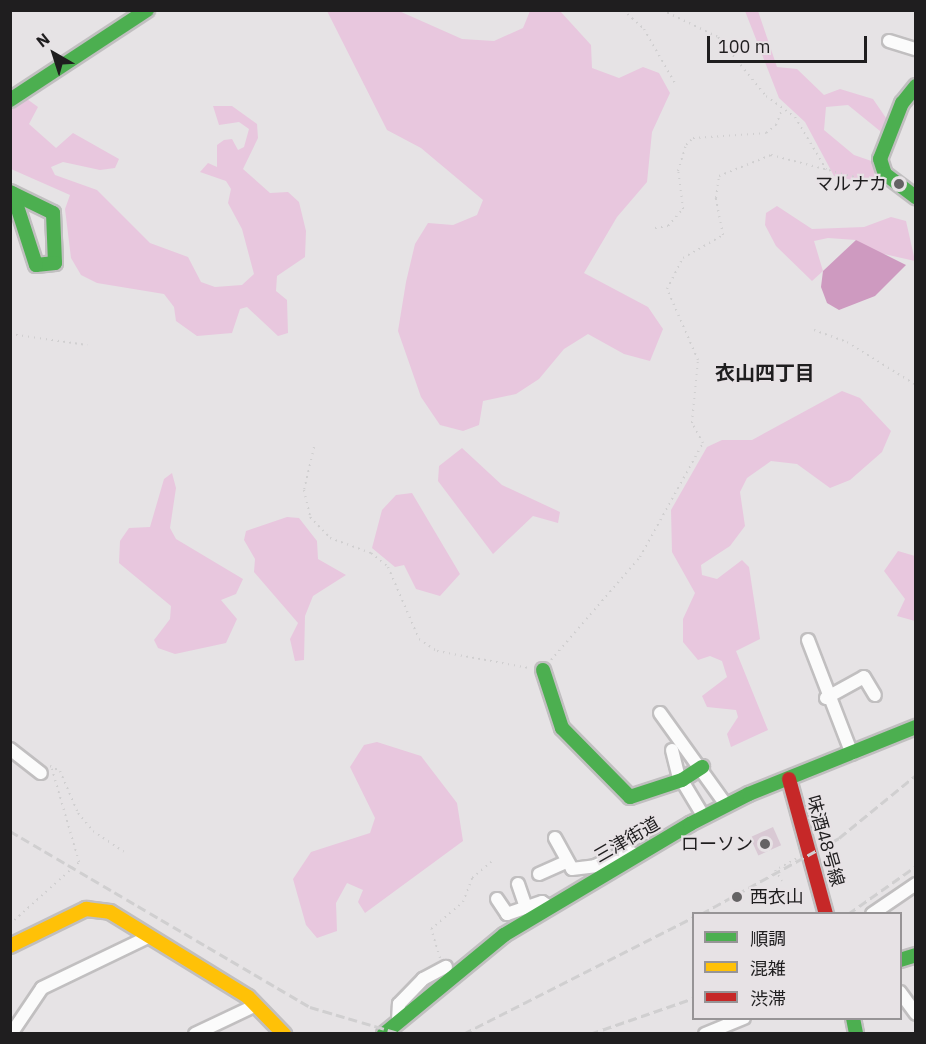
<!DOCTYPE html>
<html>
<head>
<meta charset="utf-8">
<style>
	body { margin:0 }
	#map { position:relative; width:926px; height:1044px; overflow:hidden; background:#e6e3e5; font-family:"IBM Plex Sans","Noto Sans JP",sans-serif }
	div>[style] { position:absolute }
	.green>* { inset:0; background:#e8c7de }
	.water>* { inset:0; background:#ce9ac0 }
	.building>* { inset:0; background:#d9c9d4; transform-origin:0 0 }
	.path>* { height:2px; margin-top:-1px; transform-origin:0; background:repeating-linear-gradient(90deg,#d0cfd0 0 1.5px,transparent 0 6px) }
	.roads { filter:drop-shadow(2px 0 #c1bfc0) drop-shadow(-2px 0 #c1bfc0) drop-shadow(0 2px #c1bfc0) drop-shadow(0 -2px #c1bfc0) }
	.street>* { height:12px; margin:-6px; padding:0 6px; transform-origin:6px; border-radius:6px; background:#fbfbfb }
	.fast>* { height:14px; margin:-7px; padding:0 7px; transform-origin:7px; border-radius:7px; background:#4caf50 }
	.slow>* { height:14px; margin:-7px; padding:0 7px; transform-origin:7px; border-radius:7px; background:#ffc107 }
	.jam>* { height:14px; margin:-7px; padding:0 7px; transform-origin:7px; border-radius:7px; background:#c62828 }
	.rail>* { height:3px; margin-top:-1.5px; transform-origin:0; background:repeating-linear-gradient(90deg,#d0cfd0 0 9px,transparent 0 13.5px) }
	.dots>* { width:16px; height:16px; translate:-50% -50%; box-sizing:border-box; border:3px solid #e7e2e5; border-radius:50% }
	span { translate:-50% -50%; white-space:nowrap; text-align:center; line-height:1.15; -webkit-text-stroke:4.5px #e7e2e5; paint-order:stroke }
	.poi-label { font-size:18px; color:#1f1e1f }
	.right { translate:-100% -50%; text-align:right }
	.left { translate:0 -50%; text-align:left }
	.street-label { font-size:18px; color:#1f1e1f }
	.neighbourhood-label { font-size:20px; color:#1f1e1f; font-weight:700 }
	.frame { position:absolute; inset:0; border:12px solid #1f1e1f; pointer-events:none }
	.legend { position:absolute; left:692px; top:912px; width:210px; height:108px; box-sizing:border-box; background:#e7e2e5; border:2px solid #979496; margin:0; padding:8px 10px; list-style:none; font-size:18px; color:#1f1e1f }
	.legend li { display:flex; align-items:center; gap:12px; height:30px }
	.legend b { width:30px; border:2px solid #979496 }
	.north { position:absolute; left:24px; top:24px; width:60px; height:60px; -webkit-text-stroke:4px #e7e2e5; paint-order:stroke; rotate:321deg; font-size:16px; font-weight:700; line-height:24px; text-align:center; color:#1f1e1f }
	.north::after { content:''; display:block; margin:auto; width:21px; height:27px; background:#1f1e1f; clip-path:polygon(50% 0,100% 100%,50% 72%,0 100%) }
	.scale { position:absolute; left:707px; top:36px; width:160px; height:27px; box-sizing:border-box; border:3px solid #1f1e1f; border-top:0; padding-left:8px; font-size:18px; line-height:21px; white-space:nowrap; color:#1f1e1f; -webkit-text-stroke:4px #e7e2e5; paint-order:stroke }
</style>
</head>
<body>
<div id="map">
	<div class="green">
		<i style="clip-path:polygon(327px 11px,399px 11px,462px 39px,494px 41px,523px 28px,530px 11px,560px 11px,591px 45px,592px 68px,619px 78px,643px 67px,659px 73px,670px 93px,652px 132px,647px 182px,617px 217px,584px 273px,648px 307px,663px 329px,650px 361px,624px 354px,588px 334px,564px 349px,539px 379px,516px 394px,483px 401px,479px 425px,463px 431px,440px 425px,421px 397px,398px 331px,406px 282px,415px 244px,428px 223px,453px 225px,477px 215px,483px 200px,421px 148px,387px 130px)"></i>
		<i style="clip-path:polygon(745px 11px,758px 11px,777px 67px,797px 69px,824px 95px,840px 89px,873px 99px,897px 134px,894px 148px,885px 154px,880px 131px,848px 105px,826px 107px,824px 130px,854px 155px,883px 165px,893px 177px,857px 181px,834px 176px,805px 122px,779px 98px)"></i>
		<i style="clip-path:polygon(27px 99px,38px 107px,29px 124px,56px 148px,73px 133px,119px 159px,115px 168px,100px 170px,63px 162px,51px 167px,55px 175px,97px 190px,150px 243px,188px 257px,201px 282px,215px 287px,242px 285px,254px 274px,242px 229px,228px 203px,231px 189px,226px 181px,200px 172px,208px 163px,217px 167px,217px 145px,224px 140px,232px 139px,238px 150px,244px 147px,249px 129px,239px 122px,219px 125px,213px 106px,232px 106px,257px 124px,258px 138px,243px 169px,270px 193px,288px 192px,299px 202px,306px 231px,305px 257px,277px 276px,276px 291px,287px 300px,288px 333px,278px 336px,247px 307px,240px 309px,232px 333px,197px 336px,176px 321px,174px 307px,164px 294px,97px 283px,81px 275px,71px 258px,65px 209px,70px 195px,11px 169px,11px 110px)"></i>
		<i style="clip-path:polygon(777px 206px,812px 229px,864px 227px,891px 217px,906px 221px,915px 261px,875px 252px,856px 240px,828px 238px,814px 241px,823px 271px,812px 281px,776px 246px,765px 225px,766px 213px)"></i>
		<i style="clip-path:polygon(842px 391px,860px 398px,891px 431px,882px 452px,850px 480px,830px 488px,797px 464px,771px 461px,747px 478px,740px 492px,745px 526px,730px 546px,701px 565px,702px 575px,717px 579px,742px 560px,749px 567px,760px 639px,736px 651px,768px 730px,731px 747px,727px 734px,738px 717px,736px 710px,707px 707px,702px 696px,727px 677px,722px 661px,710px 656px,698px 660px,683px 642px,683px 619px,695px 593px,672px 552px,671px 510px,707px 447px,722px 440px,752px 440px)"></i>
		<i style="clip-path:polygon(462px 448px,502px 485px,560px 512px,558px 523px,533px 516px,493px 554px,438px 481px,439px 466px)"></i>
		<i style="clip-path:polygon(172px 473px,176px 488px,170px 528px,176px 539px,243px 579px,236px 594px,221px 600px,237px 619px,226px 643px,175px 654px,158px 648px,154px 640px,170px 619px,171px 606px,119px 563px,120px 541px,129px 528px,150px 527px,164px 479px)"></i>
		<i style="clip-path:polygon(412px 493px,460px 574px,440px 596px,416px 589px,404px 565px,395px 567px,372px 548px,382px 510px,396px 495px)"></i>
		<i style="clip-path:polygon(287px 517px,299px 518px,317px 541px,318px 559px,346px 575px,313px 596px,305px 616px,304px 660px,295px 661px,290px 639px,298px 623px,254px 572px,255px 559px,244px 540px,246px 531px)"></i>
		<i style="clip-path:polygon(898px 551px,915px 556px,915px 621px,897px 616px,905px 599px,884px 571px)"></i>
		<i style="clip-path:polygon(377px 742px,421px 756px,457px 803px,463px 841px,365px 913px,358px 902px,363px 890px,347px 883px,336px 903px,337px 931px,317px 938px,306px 925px,293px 879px,311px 852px,370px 833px,375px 818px,350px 767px,364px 745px)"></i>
	</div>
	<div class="water">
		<i style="clip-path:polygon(856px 240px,906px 265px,875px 296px,839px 310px,827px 303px,821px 287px,823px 271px)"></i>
	</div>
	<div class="building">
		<i style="left:773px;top:827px;width:20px;height:25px;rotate:66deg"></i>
	</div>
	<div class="path">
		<i style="left:623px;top:10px;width:28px;rotate:42deg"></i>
		<i style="left:644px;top:29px;width:64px;rotate:60.3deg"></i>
		<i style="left:662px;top:10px;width:62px;rotate:25.7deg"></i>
		<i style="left:718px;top:37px;width:76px;rotate:50.9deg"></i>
		<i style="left:766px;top:96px;width:36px;rotate:36deg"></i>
		<i style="left:795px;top:117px;width:61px;rotate:59.2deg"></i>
		<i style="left:655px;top:228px;width:13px;rotate:-9deg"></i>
		<i style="left:668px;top:226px;width:23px;rotate:-49deg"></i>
		<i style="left:683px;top:209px;width:38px;rotate:-97deg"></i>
		<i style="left:678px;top:171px;width:27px;rotate:-73deg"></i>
		<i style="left:686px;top:145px;width:10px;rotate:-45deg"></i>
		<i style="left:693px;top:138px;width:73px;rotate:-3.9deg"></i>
		<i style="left:766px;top:133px;width:13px;rotate:-39deg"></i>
		<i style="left:776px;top:125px;width:17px;rotate:-69deg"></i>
		<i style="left:814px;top:330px;width:35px;rotate:20deg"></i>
		<i style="left:847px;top:342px;width:81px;rotate:31.9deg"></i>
		<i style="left:10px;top:334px;width:78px;rotate:8.1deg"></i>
		<i style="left:314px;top:447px;width:44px;rotate:103.1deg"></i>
		<i style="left:304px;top:490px;width:28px;rotate:77deg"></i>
		<i style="left:310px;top:517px;width:29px;rotate:46deg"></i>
		<i style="left:330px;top:538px;width:44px;rotate:20.1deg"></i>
		<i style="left:371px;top:553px;width:22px;rotate:39deg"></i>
		<i style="left:388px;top:567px;width:78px;rotate:66.7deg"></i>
		<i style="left:419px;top:639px;width:22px;rotate:34deg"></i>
		<i style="left:437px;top:651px;width:95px;rotate:10.4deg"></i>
		<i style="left:551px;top:660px;width:136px;rotate:-49.2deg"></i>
		<i style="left:640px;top:557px;width:130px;rotate:-61.1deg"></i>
		<i style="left:703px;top:443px;width:23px;rotate:-119deg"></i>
		<i style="left:692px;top:423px;width:63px;rotate:-84.6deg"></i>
		<i style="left:698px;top:360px;width:77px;rotate:-113.6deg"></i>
		<i style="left:667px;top:289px;width:35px;rotate:-63deg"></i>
		<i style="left:683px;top:258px;width:46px;rotate:-29.9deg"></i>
		<i style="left:723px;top:235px;width:38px;rotate:-101deg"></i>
		<i style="left:716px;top:198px;width:22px;rotate:-82deg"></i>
		<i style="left:719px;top:176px;width:56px;rotate:-22deg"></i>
		<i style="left:771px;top:155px;width:106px;rotate:14.7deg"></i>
		<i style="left:50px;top:766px;width:11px;rotate:27deg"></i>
		<i style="left:60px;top:771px;width:46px;rotate:66.8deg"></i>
		<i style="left:78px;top:813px;width:23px;rotate:50deg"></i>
		<i style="left:93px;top:831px;width:37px;rotate:34deg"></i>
		<i style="left:779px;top:868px;width:21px;rotate:-29deg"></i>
		<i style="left:775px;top:870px;width:13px;rotate:58deg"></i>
		<i style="left:10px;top:924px;width:93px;rotate:-41.9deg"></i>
		<i style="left:79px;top:862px;width:97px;rotate:-106.2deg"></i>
		<i style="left:440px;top:958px;width:30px;rotate:-107deg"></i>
		<i style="left:431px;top:929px;width:42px;rotate:-40.2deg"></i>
		<i style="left:463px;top:902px;width:26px;rotate:-69deg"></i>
		<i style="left:472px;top:878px;width:26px;rotate:-40deg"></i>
	</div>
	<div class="roads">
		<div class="street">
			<i style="left:889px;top:41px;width:28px;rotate:17deg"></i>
			<i style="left:808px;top:640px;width:122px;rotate:68.9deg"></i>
			<i style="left:826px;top:698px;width:43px;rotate:-28.9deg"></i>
			<i style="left:864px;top:677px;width:21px;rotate:59deg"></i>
			<i style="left:660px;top:713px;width:113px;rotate:54.3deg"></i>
			<i style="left:10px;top:749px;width:39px;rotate:38deg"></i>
			<i style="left:672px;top:750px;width:25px;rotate:76deg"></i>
			<i style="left:678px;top:774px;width:50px;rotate:58.8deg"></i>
			<i style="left:555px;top:838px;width:35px;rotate:61deg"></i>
			<i style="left:572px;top:869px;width:23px;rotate:-7deg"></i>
			<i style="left:595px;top:866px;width:35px;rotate:-25deg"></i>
			<i style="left:627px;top:851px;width:11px;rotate:22deg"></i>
			<i style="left:539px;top:874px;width:27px;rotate:-24deg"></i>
			<i style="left:518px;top:884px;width:24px;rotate:71deg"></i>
			<i style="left:497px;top:899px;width:18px;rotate:56deg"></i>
			<i style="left:507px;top:914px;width:37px;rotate:-19deg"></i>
			<i style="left:542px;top:902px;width:9px;rotate:32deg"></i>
			<i style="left:872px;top:914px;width:53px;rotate:-34.3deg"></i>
			<i style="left:900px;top:992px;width:27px;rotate:54deg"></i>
			<i style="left:398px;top:1021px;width:17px;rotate:-87deg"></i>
			<i style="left:399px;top:1004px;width:35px;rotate:-46deg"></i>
			<i style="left:423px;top:979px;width:26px;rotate:-28deg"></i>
			<i style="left:11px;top:1034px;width:55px;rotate:-56deg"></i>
			<i style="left:42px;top:988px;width:118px;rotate:-25.7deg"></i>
			<i style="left:195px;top:1034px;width:68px;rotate:-25.4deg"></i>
			<i style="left:705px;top:1034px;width:42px;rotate:-22.3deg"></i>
		</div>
		<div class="fast">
			<i style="left:916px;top:86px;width:22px;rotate:129deg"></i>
			<i style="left:902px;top:103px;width:60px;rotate:111.4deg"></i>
			<i style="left:880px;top:159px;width:16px;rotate:72deg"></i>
			<i style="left:885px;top:174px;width:39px;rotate:37deg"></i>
			<i style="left:10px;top:100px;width:164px;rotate:-33.3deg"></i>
			<i style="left:10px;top:192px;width:48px;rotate:26deg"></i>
			<i style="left:53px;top:213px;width:50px;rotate:87.7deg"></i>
			<i style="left:55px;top:263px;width:19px;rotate:174deg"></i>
			<i style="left:36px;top:265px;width:75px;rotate:-107.9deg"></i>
			<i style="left:543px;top:670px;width:61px;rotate:71.9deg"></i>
			<i style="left:562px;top:728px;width:97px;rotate:45.4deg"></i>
			<i style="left:630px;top:797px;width:55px;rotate:-18.1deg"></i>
			<i style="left:682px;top:780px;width:24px;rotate:-33deg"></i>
			<i style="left:900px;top:960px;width:17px;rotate:-17deg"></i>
			<i style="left:853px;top:1018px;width:16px;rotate:79deg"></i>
			<i style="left:384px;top:1034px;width:156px;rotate:-39.5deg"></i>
			<i style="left:504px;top:935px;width:217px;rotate:-30.8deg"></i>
			<i style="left:690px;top:824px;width:66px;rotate:-27deg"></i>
			<i style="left:749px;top:794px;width:180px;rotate:-21.9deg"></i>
		</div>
		<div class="slow">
			<i style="left:10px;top:946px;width:85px;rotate:-26deg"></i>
			<i style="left:86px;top:909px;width:24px;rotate:7deg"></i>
			<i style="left:110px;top:912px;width:162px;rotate:31.6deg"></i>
			<i style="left:248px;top:997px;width:52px;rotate:45.8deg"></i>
		</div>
		<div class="jam">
			<i style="left:789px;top:779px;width:140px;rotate:74.7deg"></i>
		</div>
	</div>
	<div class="rail">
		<i style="left:10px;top:831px;width:348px;rotate:30.4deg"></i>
		<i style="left:310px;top:1007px;width:96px;rotate:16.4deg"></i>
		<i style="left:701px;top:914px;width:158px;rotate:-28.8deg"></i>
		<i style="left:839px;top:838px;width:99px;rotate:-39.3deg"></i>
		<i style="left:848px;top:914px;width:83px;rotate:-35.2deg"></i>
		<i style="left:463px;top:1034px;width:259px;rotate:-26.9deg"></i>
		<i style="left:590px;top:1034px;width:110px;rotate:-19.1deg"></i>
	</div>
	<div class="dots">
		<i style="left:899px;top:184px;background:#656364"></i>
		<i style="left:765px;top:844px;background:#656364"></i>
		<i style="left:737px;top:897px;background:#656364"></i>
	</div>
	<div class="poi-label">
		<span class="right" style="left:887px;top:184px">マルナカ</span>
		<span class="right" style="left:753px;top:844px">ローソン</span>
		<span class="left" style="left:750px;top:897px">西衣山</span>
	</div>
	<div class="street-label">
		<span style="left:627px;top:840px;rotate:-30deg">三津街道</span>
		<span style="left:825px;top:841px;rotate:74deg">味酒48号線</span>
	</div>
	<div class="neighbourhood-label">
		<span style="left:765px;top:372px">衣山四丁目</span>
	</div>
	<div class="frame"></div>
	<ul class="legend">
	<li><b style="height:8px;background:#4caf50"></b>順調</li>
	<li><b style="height:8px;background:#ffc107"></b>混雑</li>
	<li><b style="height:8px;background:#c62828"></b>渋滞</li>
	</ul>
	<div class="north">N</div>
	<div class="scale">100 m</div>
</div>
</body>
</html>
